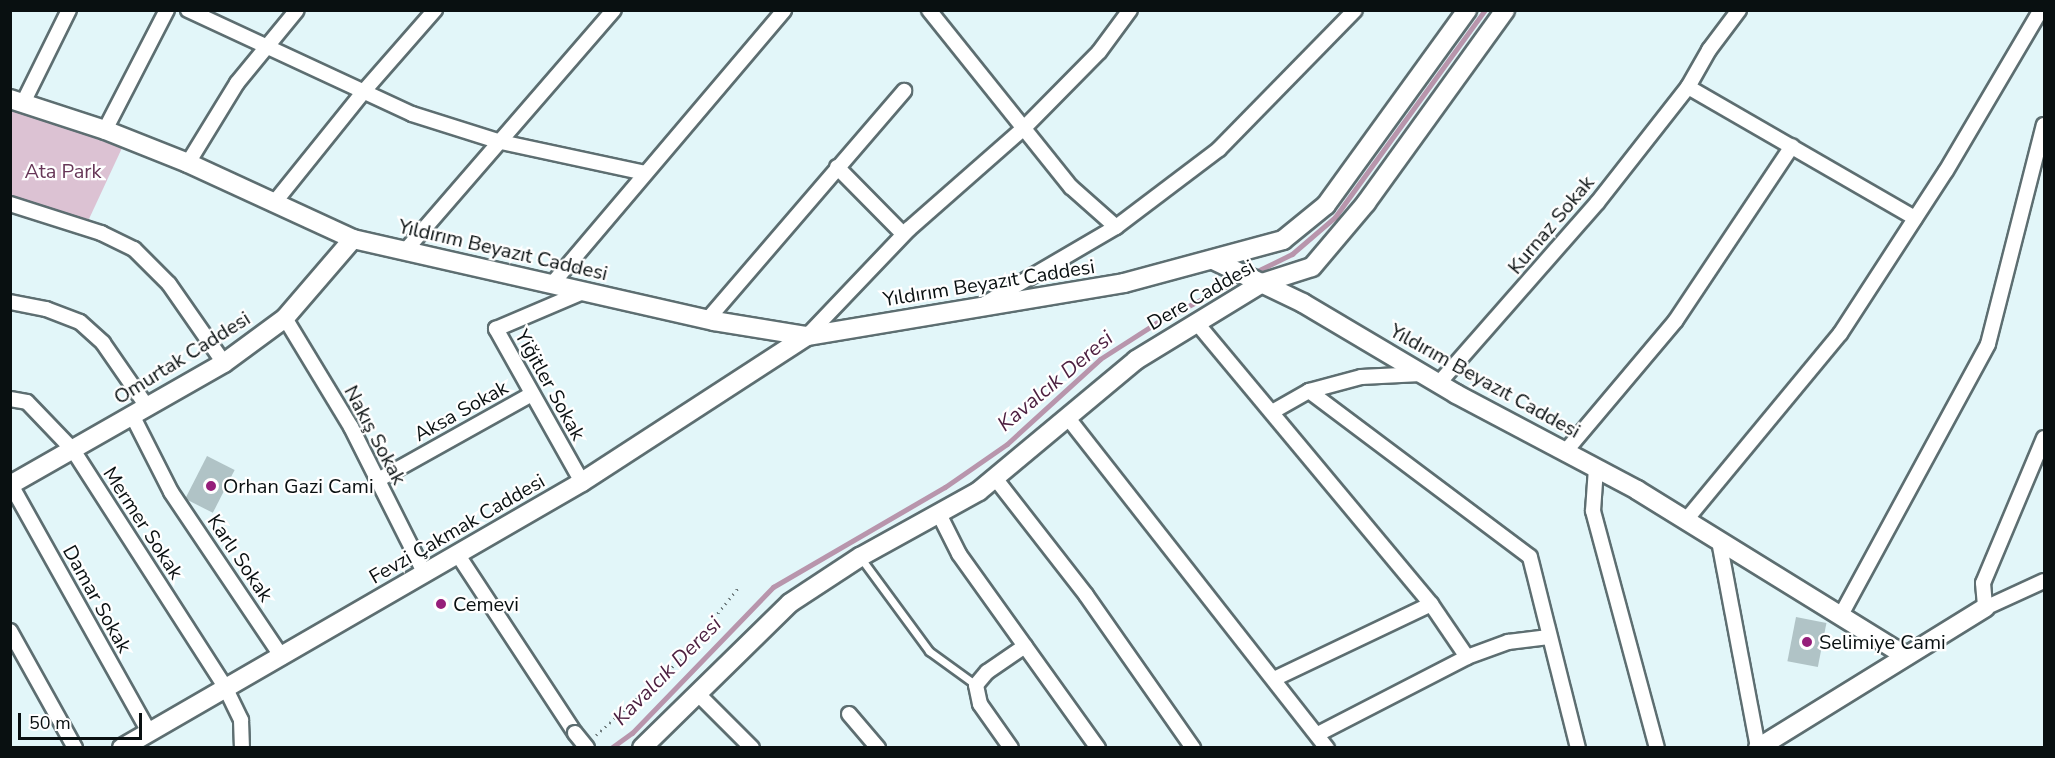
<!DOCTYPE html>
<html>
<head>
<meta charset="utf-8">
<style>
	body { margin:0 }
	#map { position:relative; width:2055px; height:758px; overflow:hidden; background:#e2f6f9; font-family:"Nunito Sans",sans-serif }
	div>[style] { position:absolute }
	.green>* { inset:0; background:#dcc2d3 }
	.stream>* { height:5px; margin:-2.5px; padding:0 2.5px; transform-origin:2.5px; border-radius:2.5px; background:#b895ac }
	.building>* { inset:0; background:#b0c3c6; transform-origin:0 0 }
	.path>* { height:3px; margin-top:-1.5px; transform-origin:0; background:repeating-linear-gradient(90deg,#727f81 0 1.5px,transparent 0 6px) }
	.roads { filter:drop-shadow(2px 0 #5d6e71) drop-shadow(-2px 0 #5d6e71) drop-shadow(0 2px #5d6e71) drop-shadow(0 -2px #5d6e71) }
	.lane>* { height:7px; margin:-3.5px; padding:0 3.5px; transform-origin:3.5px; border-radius:3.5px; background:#fff }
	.street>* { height:14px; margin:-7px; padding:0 7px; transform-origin:7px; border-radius:7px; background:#fff }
	.secondary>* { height:18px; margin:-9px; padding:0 9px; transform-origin:9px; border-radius:9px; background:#fff }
	.bridges { filter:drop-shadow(2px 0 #5d6e71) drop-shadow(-2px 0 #5d6e71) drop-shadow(0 2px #5d6e71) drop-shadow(0 -2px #5d6e71) }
	.street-bridge>* { height:14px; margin:-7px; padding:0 7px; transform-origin:7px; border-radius:7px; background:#fff }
	.dots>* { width:16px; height:16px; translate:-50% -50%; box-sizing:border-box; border:3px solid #fff; border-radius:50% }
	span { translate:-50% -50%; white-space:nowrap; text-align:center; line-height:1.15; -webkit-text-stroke:4.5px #fff; paint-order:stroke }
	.park-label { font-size:20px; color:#673758 }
	.street-label { font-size:20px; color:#091011 }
	.poi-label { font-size:20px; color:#091011 }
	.left { translate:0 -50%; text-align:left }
	.water-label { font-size:21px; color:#4b1e3f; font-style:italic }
	.frame { position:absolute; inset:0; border:12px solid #091011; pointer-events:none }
	.scale { position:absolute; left:18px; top:713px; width:124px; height:27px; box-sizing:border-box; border:3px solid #091011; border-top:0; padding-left:8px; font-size:18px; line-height:21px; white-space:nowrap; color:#091011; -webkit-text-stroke:4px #fff; paint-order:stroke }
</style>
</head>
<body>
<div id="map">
	<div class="green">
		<i style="clip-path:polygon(11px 108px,122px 148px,89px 219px,60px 215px,11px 197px)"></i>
	</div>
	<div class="stream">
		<i style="left:1251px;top:274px;width:46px;rotate:-26deg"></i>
		<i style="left:1292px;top:254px;width:57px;rotate:-40.7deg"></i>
		<i style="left:1335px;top:217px;width:256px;rotate:-54.1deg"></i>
		<i style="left:611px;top:748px;width:26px;rotate:-36deg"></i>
		<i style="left:632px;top:733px;width:203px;rotate:-46deg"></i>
		<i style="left:773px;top:587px;width:199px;rotate:-30.2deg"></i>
		<i style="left:945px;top:487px;width:75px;rotate:-34.7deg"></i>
		<i style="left:1007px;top:444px;width:126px;rotate:-42.4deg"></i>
		<i style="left:1100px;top:359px;width:67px;rotate:-32.7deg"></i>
		<i style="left:1156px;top:323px;width:97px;rotate:-27.6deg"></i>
	</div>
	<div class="building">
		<i style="left:207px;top:456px;width:31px;height:48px;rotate:27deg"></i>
		<i style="left:1796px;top:617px;width:31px;height:45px;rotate:11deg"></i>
	</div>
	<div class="path">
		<i style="left:596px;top:735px;width:113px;rotate:-41.8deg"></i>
		<i style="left:680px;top:660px;width:92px;rotate:-51.1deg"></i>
	</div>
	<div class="roads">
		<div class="lane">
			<i style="left:860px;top:557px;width:117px;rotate:53.7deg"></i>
			<i style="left:929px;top:651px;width:58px;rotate:35.9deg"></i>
		</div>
		<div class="street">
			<i style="left:188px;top:10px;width:247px;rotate:24.9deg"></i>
			<i style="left:412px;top:114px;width:93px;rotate:17.5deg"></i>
			<i style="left:501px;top:142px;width:147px;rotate:12.1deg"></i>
			<i style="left:929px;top:10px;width:227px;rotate:51.3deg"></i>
			<i style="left:1071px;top:187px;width:60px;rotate:41.6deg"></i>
			<i style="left:1688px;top:87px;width:262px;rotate:30deg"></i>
			<i style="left:23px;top:103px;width:104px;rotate:-63.7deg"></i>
			<i style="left:105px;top:130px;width:135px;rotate:-62.7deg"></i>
			<i style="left:188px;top:163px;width:94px;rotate:-58.5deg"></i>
			<i style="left:237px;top:83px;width:94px;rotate:-50.6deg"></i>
			<i style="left:837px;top:167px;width:94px;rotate:45.4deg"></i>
			<i style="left:274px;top:203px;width:144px;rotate:-51.2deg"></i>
			<i style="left:364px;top:91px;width:108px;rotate:-48.8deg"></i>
			<i style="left:10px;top:204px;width:96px;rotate:17.7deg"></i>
			<i style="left:101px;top:233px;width:37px;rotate:26deg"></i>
			<i style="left:134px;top:249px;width:49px;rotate:45deg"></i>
			<i style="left:169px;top:284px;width:96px;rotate:55.2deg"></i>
			<i style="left:405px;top:251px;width:319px;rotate:-49.1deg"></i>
			<i style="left:552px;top:284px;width:359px;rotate:-49.7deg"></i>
			<i style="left:10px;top:302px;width:37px;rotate:11deg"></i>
			<i style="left:46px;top:309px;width:36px;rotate:21deg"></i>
			<i style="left:80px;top:322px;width:31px;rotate:42deg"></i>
			<i style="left:103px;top:343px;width:79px;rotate:55.3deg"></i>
			<i style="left:986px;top:303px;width:151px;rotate:-30.3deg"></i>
			<i style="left:1116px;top:227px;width:129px;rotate:-37.1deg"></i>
			<i style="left:1219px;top:149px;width:194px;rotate:-45.6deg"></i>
			<i style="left:285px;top:318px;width:127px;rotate:58.8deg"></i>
			<i style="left:351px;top:427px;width:165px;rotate:63.3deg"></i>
			<i style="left:708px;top:319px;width:301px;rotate:-49.3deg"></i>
			<i style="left:1196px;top:322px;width:367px;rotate:50.2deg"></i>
			<i style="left:1431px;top:604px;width:64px;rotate:55.8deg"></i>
			<i style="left:807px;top:336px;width:148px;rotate:-46.4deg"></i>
			<i style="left:909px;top:229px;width:152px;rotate:-41.3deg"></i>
			<i style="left:1023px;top:129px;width:108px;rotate:-45.4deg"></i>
			<i style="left:1099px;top:52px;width:52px;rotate:-53.6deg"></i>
			<i style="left:1438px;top:384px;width:241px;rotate:-48.7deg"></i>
			<i style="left:1597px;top:203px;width:147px;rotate:-51.9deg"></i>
			<i style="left:1688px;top:87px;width:43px;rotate:-60.4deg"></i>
			<i style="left:1709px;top:50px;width:50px;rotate:-53.1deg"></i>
			<i style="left:1309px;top:391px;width:276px;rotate:36.9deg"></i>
			<i style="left:1530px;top:557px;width:197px;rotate:75.9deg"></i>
			<i style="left:10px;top:399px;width:17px;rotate:10deg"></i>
			<i style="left:27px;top:402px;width:66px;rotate:46.2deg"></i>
			<i style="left:73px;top:450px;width:282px;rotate:57.3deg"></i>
			<i style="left:225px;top:687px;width:37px;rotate:64deg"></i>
			<i style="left:241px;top:720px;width:28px;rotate:88deg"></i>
			<i style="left:1272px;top:412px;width:43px;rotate:-29.6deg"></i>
			<i style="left:1309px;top:391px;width:54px;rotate:-15.1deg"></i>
			<i style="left:1361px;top:377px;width:60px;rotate:-2.9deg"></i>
			<i style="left:133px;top:417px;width:84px;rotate:63.1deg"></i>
			<i style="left:171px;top:492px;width:199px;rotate:56.1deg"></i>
			<i style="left:1068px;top:418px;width:420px;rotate:51.9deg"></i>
			<i style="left:2044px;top:438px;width:157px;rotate:112.8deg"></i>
			<i style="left:1983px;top:583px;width:25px;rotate:85deg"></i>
			<i style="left:1985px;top:608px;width:65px;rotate:-24.6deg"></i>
			<i style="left:1565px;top:452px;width:172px;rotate:-49.9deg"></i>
			<i style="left:1676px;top:320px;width:209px;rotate:-56.3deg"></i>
			<i style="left:1596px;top:468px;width:43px;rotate:94deg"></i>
			<i style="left:1593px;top:511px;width:245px;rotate:74.9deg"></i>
			<i style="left:995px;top:478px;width:148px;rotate:52.1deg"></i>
			<i style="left:1086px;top:595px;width:187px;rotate:55deg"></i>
			<i style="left:378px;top:480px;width:176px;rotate:-29.2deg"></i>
			<i style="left:582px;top:482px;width:176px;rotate:-119.3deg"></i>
			<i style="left:496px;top:329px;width:97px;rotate:-23.1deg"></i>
			<i style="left:11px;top:485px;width:283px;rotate:60.8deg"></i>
			<i style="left:939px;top:514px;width:45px;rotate:63.4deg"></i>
			<i style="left:959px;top:554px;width:239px;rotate:54.4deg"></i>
			<i style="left:1686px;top:520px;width:241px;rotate:-50.4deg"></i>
			<i style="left:1840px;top:334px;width:194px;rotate:-57deg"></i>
			<i style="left:1946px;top:171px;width:183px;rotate:-59.5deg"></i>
			<i style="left:2039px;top:13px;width:5px;rotate:-11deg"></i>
			<i style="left:1719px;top:541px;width:210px;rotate:79.3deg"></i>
			<i style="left:458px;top:555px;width:213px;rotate:56.7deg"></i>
			<i style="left:1841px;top:615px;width:308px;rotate:-61.5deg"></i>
			<i style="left:1988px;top:344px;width:226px;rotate:-75.7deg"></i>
			<i style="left:10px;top:631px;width:134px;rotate:60.9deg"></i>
			<i style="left:1274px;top:679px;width:174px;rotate:-25.5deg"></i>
			<i style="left:699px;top:695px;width:75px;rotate:45deg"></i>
			<i style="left:849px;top:714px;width:45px;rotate:49.5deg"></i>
			<i style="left:1318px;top:734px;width:168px;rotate:-27.3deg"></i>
			<i style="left:1467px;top:657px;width:44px;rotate:-20.1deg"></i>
			<i style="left:1508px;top:642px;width:41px;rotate:-7deg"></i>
			<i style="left:1011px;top:748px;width:54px;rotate:-125.2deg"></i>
			<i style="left:980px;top:704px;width:19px;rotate:-102deg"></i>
			<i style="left:976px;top:685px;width:17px;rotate:-50deg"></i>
			<i style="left:987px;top:672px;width:46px;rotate:-34.4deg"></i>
		</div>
		<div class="secondary">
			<i style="left:10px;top:99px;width:100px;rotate:18.1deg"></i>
			<i style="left:105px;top:130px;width:89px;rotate:21.7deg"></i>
			<i style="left:188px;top:163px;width:182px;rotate:24.7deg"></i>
			<i style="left:353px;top:239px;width:370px;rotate:12.8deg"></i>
			<i style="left:714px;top:321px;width:94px;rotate:9.2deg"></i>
			<i style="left:807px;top:336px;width:321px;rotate:-9.5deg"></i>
			<i style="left:1124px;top:283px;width:165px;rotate:-15.1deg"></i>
			<i style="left:1283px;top:240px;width:55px;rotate:-39.1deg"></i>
			<i style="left:1326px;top:205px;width:241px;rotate:-54.1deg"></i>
			<i style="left:1213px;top:260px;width:100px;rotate:25.5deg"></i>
			<i style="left:1303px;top:303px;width:178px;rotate:30.7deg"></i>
			<i style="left:1456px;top:394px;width:205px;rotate:27.9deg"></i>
			<i style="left:1637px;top:490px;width:316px;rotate:31.7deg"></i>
			<i style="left:10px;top:485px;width:246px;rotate:-29.7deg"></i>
			<i style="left:224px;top:363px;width:76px;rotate:-36.4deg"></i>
			<i style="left:285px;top:318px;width:104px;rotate:-49.3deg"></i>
			<i style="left:122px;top:748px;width:531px;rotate:-30.04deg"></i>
			<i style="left:582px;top:482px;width:268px;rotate:-33deg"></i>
			<i style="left:642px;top:748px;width:207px;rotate:-44.4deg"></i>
			<i style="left:790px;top:603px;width:84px;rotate:-33.3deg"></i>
			<i style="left:860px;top:557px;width:136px;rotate:-29deg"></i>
			<i style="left:979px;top:491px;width:204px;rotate:-39.8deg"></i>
			<i style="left:1136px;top:360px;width:148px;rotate:-31.4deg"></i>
			<i style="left:1262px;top:283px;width:52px;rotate:-17.7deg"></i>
			<i style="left:1312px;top:267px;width:84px;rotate:-49.8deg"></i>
			<i style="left:1366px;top:203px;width:238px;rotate:-54.2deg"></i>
			<i style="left:1758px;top:748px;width:267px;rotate:-31.7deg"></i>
		</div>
	</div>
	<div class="bridges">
		<div class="street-bridge">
			<i style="left:575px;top:733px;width:19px;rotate:51deg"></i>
		</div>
	</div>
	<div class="dots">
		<i style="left:211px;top:486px;background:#951e7a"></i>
		<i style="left:441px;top:604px;background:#951e7a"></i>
		<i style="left:1807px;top:642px;background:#951e7a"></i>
	</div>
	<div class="park-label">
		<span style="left:63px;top:171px">Ata Park</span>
	</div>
	<div class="street-label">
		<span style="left:1551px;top:225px;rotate:-50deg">Kurnaz Sokak</span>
		<span style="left:503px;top:250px;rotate:13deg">Yıldırım Beyazıt Caddesi</span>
		<span style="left:989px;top:283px;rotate:-9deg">Yıldırım Beyazıt Caddesi</span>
		<span style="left:1201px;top:295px;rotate:-30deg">Dere Caddesi</span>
		<span style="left:182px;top:358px;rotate:-32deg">Omurtak Caddesi</span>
		<span style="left:1485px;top:381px;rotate:29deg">Yıldırım Beyazıt Caddesi</span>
		<span style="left:550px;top:385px;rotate:61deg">Yiğitler Sokak</span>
		<span style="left:461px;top:411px;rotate:-29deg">Aksa Sokak</span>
		<span style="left:375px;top:435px;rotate:62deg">Nakış Sokak</span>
		<span style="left:143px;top:523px;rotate:57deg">Mermer Sokak</span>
		<span style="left:457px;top:529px;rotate:-30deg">Fevzi Çakmak Caddesi</span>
		<span style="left:240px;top:558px;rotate:56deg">Karlı Sokak</span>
		<span style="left:97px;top:599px;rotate:61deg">Damar Sokak</span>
	</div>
	<div class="poi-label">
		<span class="left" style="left:223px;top:486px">Orhan Gazi Cami</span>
		<span class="left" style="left:453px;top:604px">Cemevi</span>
		<span class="left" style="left:1819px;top:642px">Selimiye Cami</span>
	</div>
	<div class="water-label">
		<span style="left:1055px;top:381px;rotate:-40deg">Kavalcık Deresi</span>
		<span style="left:667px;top:671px;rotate:-45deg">Kavalcık Deresi</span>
	</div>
	<div class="frame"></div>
	<div class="scale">50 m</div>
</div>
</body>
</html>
